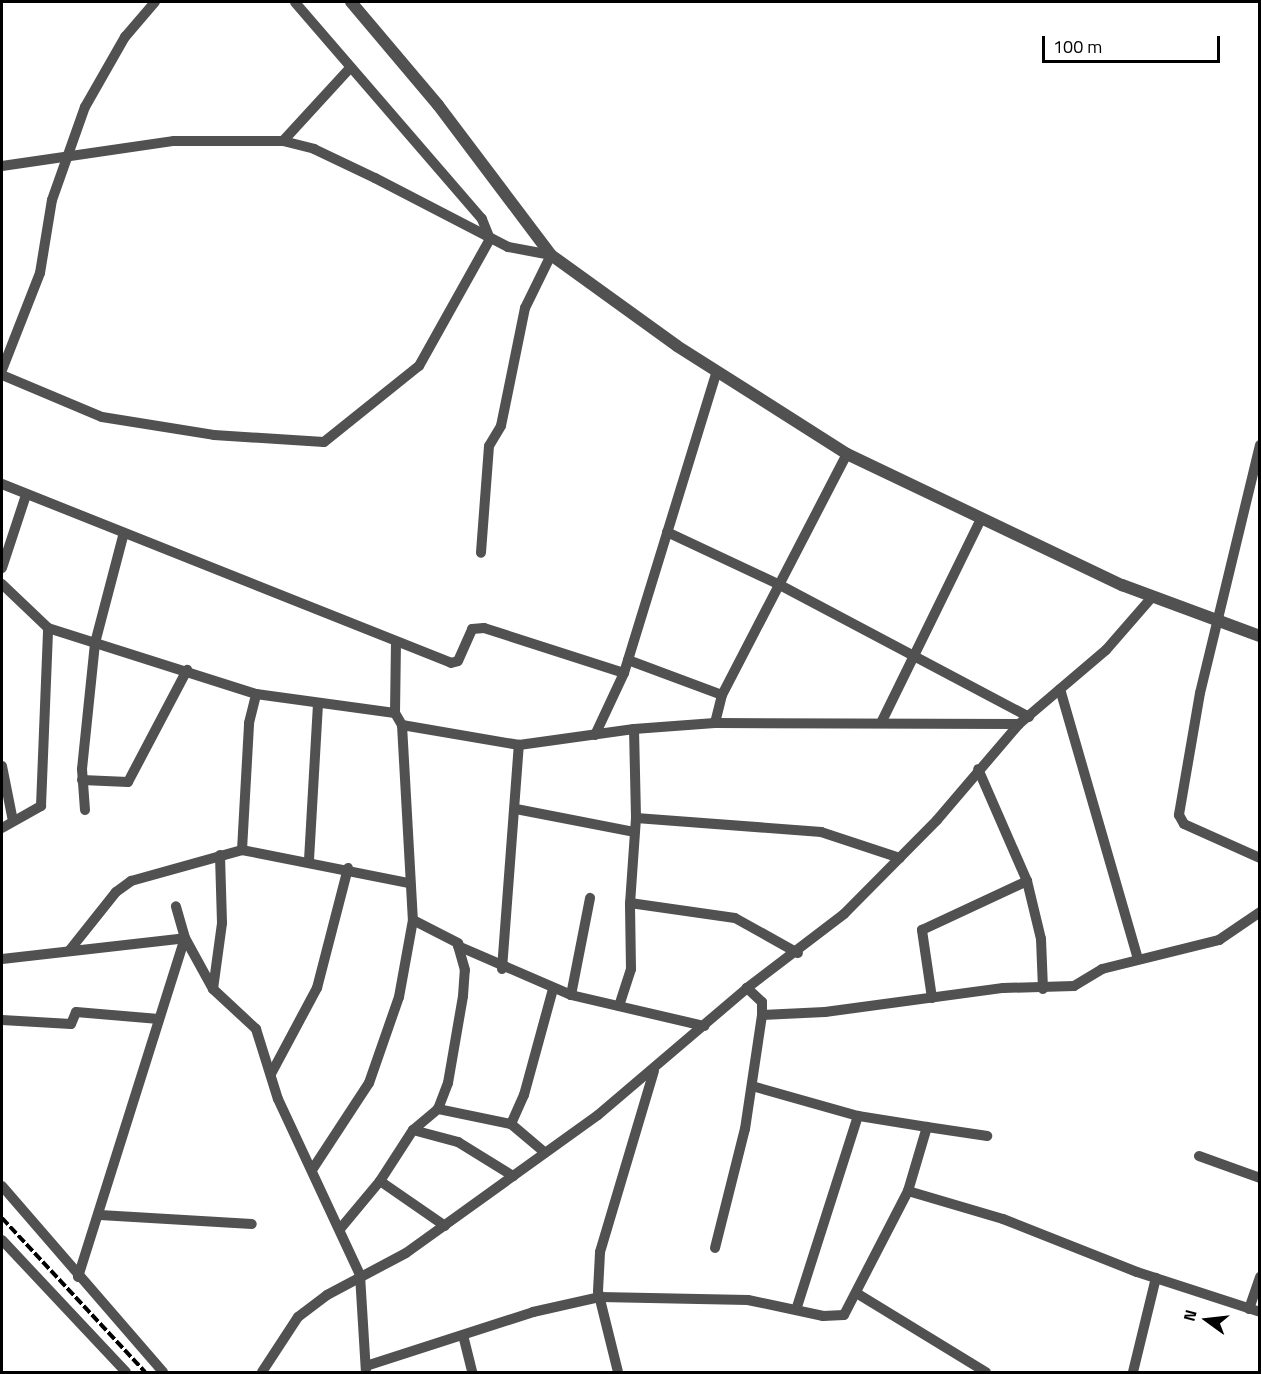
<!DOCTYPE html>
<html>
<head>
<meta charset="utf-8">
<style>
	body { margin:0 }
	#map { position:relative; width:1261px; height:1374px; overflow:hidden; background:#fff; font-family:"Titillium Web",sans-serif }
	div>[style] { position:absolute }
	.minor>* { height:10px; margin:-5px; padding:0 5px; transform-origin:5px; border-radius:5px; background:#515151 }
	.tertiary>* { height:12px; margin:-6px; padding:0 6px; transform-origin:6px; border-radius:6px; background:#515151 }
	.rail>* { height:4px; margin-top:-2px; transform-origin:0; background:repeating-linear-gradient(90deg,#000 0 9px,transparent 0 12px) }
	span { translate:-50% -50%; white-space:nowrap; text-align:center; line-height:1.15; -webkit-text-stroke:4.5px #fff; paint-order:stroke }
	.frame { position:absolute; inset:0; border:3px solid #000; pointer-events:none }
	.north { position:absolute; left:1177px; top:1290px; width:60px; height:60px; -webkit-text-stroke:4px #fff; paint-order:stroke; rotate:285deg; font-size:16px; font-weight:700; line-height:24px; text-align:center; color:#000 }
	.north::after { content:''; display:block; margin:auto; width:21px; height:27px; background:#000; clip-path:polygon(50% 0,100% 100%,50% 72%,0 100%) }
	.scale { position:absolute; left:1042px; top:36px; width:178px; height:27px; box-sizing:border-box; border:3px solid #000; border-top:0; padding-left:8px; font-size:18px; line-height:21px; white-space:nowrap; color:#000; -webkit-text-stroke:4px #fff; paint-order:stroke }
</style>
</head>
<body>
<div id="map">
	<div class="minor">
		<i style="left:283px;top:141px;width:99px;rotate:-47.5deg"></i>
		<i style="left:2px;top:166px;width:174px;rotate:-8.3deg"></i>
		<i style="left:174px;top:141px;width:109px"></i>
		<i style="left:283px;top:141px;width:32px;rotate:14deg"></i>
		<i style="left:314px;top:149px;width:68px;rotate:25.4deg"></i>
		<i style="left:375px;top:178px;width:150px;rotate:27.4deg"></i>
		<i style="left:508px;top:247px;width:44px;rotate:10.5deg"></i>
		<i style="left:551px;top:255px;width:59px;rotate:116.1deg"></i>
		<i style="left:525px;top:308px;width:120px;rotate:101.5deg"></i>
		<i style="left:501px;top:426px;width:23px;rotate:121deg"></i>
		<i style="left:489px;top:446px;width:107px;rotate:94.3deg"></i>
		<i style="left:2px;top:370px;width:104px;rotate:-68.6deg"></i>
		<i style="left:40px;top:273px;width:74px;rotate:-80.7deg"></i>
		<i style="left:52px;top:200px;width:99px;rotate:-70.5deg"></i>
		<i style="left:85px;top:107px;width:81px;rotate:-60.3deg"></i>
		<i style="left:125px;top:37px;width:46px;rotate:-49.4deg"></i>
		<i style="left:2px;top:375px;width:108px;rotate:22.8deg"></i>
		<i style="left:102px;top:417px;width:113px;rotate:9.1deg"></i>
		<i style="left:214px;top:435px;width:110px;rotate:3.6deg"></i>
		<i style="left:324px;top:442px;width:122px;rotate:-38.7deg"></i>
		<i style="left:419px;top:366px;width:145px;rotate:-60.8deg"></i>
		<i style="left:490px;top:239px;width:22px;rotate:-112deg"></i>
		<i style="left:482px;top:219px;width:286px;rotate:-130.8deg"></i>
		<i style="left:1260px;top:445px;width:255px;rotate:103.6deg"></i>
		<i style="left:1200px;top:693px;width:124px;rotate:99.8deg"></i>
		<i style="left:1179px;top:815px;width:10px;rotate:61deg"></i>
		<i style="left:1184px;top:824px;width:83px;rotate:24.1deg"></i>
		<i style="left:2px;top:484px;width:483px;rotate:21.7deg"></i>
		<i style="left:451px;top:663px;width:7px;rotate:-16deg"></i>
		<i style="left:458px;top:661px;width:35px;rotate:-66deg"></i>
		<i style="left:472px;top:629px;width:12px;rotate:-5deg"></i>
		<i style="left:484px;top:628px;width:147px;rotate:17.8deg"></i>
		<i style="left:624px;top:673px;width:313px;rotate:-72.9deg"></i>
		<i style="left:667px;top:532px;width:123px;rotate:25.1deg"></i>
		<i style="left:778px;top:584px;width:284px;rotate:27.9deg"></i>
		<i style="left:2px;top:568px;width:77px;rotate:-71.8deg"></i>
		<i style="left:2px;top:584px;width:64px;rotate:43.7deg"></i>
		<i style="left:48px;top:628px;width:218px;rotate:17.6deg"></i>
		<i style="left:256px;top:694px;width:140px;rotate:7.8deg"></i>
		<i style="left:395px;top:713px;width:14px;rotate:60deg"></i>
		<i style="left:402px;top:725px;width:119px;rotate:9.7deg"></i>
		<i style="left:519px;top:745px;width:116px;rotate:-7.9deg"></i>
		<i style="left:634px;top:729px;width:81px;rotate:-4.2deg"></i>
		<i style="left:715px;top:723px;width:304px;rotate:0.2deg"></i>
		<i style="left:628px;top:660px;width:100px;rotate:20.4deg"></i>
		<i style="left:1060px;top:689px;width:281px;rotate:73.9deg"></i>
		<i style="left:395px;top:713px;width:69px;rotate:-89.2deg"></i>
		<i style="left:882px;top:721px;width:225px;rotate:-63.9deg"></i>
		<i style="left:715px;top:723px;width:29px;rotate:-76deg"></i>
		<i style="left:722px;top:695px;width:271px;rotate:-62.6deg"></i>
		<i style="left:402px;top:725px;width:195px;rotate:86.8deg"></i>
		<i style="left:634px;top:729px;width:89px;rotate:88.7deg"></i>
		<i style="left:636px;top:818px;width:85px;rotate:94deg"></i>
		<i style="left:630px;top:903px;width:106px;rotate:8.1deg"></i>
		<i style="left:735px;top:918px;width:72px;rotate:29.1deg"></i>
		<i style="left:595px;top:735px;width:68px;rotate:-64.9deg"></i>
		<i style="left:2px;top:766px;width:56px;rotate:78.7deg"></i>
		<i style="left:82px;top:780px;width:46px;rotate:2.5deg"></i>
		<i style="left:128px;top:782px;width:127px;rotate:-62.2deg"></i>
		<i style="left:516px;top:809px;width:120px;rotate:11deg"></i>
		<i style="left:85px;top:810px;width:41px;rotate:-94.2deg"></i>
		<i style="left:82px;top:769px;width:127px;rotate:-84.1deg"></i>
		<i style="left:95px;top:643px;width:111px;rotate:-75.3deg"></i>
		<i style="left:636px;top:818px;width:186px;rotate:4.3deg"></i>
		<i style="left:821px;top:832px;width:83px;rotate:18.2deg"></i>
		<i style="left:2px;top:828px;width:45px;rotate:-29.4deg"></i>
		<i style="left:41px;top:806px;width:178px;rotate:-87.7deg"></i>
		<i style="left:242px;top:850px;width:127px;rotate:-86.8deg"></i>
		<i style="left:249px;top:723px;width:30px;rotate:-76deg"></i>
		<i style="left:309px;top:860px;width:155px;rotate:-86.7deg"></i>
		<i style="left:1027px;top:881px;width:60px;rotate:76.4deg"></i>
		<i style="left:1041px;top:939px;width:50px;rotate:87.7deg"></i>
		<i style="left:69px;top:951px;width:75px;rotate:-51.5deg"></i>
		<i style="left:116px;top:892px;width:19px;rotate:-36deg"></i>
		<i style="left:131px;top:881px;width:115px;rotate:-15.6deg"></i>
		<i style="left:242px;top:850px;width:169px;rotate:11.2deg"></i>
		<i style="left:2px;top:959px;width:184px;rotate:-6.5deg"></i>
		<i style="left:185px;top:938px;width:58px;rotate:61.2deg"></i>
		<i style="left:213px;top:989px;width:59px;rotate:42.9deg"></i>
		<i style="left:256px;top:1029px;width:73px;rotate:72.6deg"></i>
		<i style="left:278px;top:1099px;width:194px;rotate:65deg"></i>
		<i style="left:360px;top:1275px;width:97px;rotate:86.5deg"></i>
		<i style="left:502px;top:969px;width:225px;rotate:-85.7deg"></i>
		<i style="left:213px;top:989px;width:67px;rotate:-82.2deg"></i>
		<i style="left:222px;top:923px;width:68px;rotate:-91.7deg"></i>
		<i style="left:571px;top:995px;width:99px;rotate:-78.9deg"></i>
		<i style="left:932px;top:998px;width:69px;rotate:-98.4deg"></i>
		<i style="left:922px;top:930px;width:116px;rotate:-25deg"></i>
		<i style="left:1027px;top:881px;width:122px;rotate:-113.6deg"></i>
		<i style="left:619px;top:1006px;width:39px;rotate:-72deg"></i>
		<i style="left:631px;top:969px;width:66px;rotate:-90.9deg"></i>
		<i style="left:762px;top:1015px;width:63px;rotate:-2.7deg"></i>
		<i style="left:825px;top:1012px;width:180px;rotate:-7.7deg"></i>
		<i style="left:1003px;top:988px;width:71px;rotate:-1.6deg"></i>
		<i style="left:1074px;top:986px;width:33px;rotate:-31deg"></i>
		<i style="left:1102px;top:969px;width:121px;rotate:-13.9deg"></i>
		<i style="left:1219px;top:940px;width:50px;rotate:-34.3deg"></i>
		<i style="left:2px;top:1020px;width:69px;rotate:3.3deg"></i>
		<i style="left:71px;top:1024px;width:13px;rotate:-67deg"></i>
		<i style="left:76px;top:1012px;width:83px;rotate:4.8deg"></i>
		<i style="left:271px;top:1074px;width:98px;rotate:-61.9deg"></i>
		<i style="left:317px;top:988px;width:124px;rotate:-75.5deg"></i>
		<i style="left:511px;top:1124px;width:32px;rotate:-66deg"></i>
		<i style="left:524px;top:1095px;width:110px;rotate:-74.7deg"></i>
		<i style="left:927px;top:1127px;width:61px;rotate:8.5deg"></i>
		<i style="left:413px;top:1130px;width:47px;rotate:14.9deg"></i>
		<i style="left:458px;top:1142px;width:65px;rotate:31.7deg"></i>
		<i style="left:543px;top:1151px;width:42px;rotate:-139.8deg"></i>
		<i style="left:511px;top:1124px;width:75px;rotate:-168.4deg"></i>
		<i style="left:438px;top:1109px;width:28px;rotate:-69deg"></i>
		<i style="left:448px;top:1083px;width:88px;rotate:-80.2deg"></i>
		<i style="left:463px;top:996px;width:26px;rotate:-86deg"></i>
		<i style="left:465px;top:970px;width:25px;rotate:-106deg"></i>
		<i style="left:458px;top:946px;width:123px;rotate:23.4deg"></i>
		<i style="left:571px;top:995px;width:137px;rotate:13.1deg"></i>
		<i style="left:1199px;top:1156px;width:65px;rotate:19.8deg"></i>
		<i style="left:312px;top:1170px;width:104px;rotate:-56.8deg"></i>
		<i style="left:369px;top:1083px;width:91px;rotate:-70.8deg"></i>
		<i style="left:399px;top:997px;width:78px;rotate:-79.7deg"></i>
		<i style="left:413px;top:920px;width:51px;rotate:27.1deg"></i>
		<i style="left:380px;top:1181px;width:79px;rotate:34.7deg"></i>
		<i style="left:2px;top:1186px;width:246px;rotate:49.1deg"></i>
		<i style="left:908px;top:1191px;width:99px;rotate:16.4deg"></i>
		<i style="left:1003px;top:1219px;width:144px;rotate:21.6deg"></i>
		<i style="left:1137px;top:1272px;width:129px;rotate:18deg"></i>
		<i style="left:100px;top:1215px;width:152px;rotate:3.4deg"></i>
		<i style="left:340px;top:1229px;width:62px;rotate:-50.2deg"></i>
		<i style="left:380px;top:1181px;width:61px;rotate:-57.1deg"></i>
		<i style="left:413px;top:1130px;width:33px;rotate:-40deg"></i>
		<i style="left:2px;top:1240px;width:181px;rotate:46.8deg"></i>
		<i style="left:715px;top:1248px;width:123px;rotate:-75.9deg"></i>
		<i style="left:745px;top:1129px;width:115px;rotate:-81.5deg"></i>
		<i style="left:762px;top:1015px;width:13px;rotate:-90deg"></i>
		<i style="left:762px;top:1002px;width:21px;rotate:-137deg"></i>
		<i style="left:78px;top:1277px;width:355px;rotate:-72.5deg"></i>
		<i style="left:185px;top:938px;width:33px;rotate:-106deg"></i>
		<i style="left:858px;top:1294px;width:150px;rotate:31.4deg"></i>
		<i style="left:1249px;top:1309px;width:34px;rotate:-71deg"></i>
		<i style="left:796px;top:1310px;width:204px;rotate:-72.3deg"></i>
		<i style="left:463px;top:1335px;width:38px;rotate:76deg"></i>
		<i style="left:366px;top:1366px;width:176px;rotate:-17.9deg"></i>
		<i style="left:533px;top:1312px;width:69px;rotate:-12.6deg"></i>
		<i style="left:600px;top:1297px;width:148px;rotate:1.2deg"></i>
		<i style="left:748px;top:1300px;width:77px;rotate:12deg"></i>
		<i style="left:823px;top:1316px;width:21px;rotate:-3deg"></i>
		<i style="left:844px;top:1315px;width:140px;rotate:-62.7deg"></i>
		<i style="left:908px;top:1191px;width:67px;rotate:-73.5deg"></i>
		<i style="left:927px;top:1127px;width:70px;rotate:-170.9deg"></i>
		<i style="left:858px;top:1116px;width:110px;rotate:-164.2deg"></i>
		<i style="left:262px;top:1372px;width:66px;rotate:-56.8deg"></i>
		<i style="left:298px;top:1317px;width:36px;rotate:-37deg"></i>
		<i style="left:327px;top:1295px;width:89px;rotate:-28deg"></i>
		<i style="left:406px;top:1253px;width:236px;rotate:-35.7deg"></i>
		<i style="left:598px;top:1115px;width:196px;rotate:-40.4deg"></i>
		<i style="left:747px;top:988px;width:122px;rotate:-37.3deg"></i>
		<i style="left:844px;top:914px;width:132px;rotate:-45.3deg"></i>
		<i style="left:937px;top:820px;width:126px;rotate:-49.5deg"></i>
		<i style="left:1019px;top:724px;width:114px;rotate:-40.4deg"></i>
		<i style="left:1106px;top:650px;width:70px;rotate:-49deg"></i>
		<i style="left:618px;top:1372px;width:83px;rotate:-103.9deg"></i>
		<i style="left:598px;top:1291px;width:39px;rotate:-87deg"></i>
		<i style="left:600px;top:1252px;width:189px;rotate:-73.4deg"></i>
		<i style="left:1133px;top:1372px;width:97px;rotate:-76.3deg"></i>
	</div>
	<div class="tertiary">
		<i style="left:351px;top:2px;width:135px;rotate:49.8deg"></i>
		<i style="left:438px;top:105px;width:188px;rotate:53deg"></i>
		<i style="left:551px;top:255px;width:155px;rotate:35.8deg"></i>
		<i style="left:677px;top:346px;width:201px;rotate:32.4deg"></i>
		<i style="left:847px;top:454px;width:305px;rotate:25.5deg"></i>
		<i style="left:1122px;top:585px;width:147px;rotate:20.3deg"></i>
	</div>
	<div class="rail">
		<i style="left:2px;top:1218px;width:210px;rotate:47.1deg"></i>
	</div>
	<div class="frame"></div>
	<div class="north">N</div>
	<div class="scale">100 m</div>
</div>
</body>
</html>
